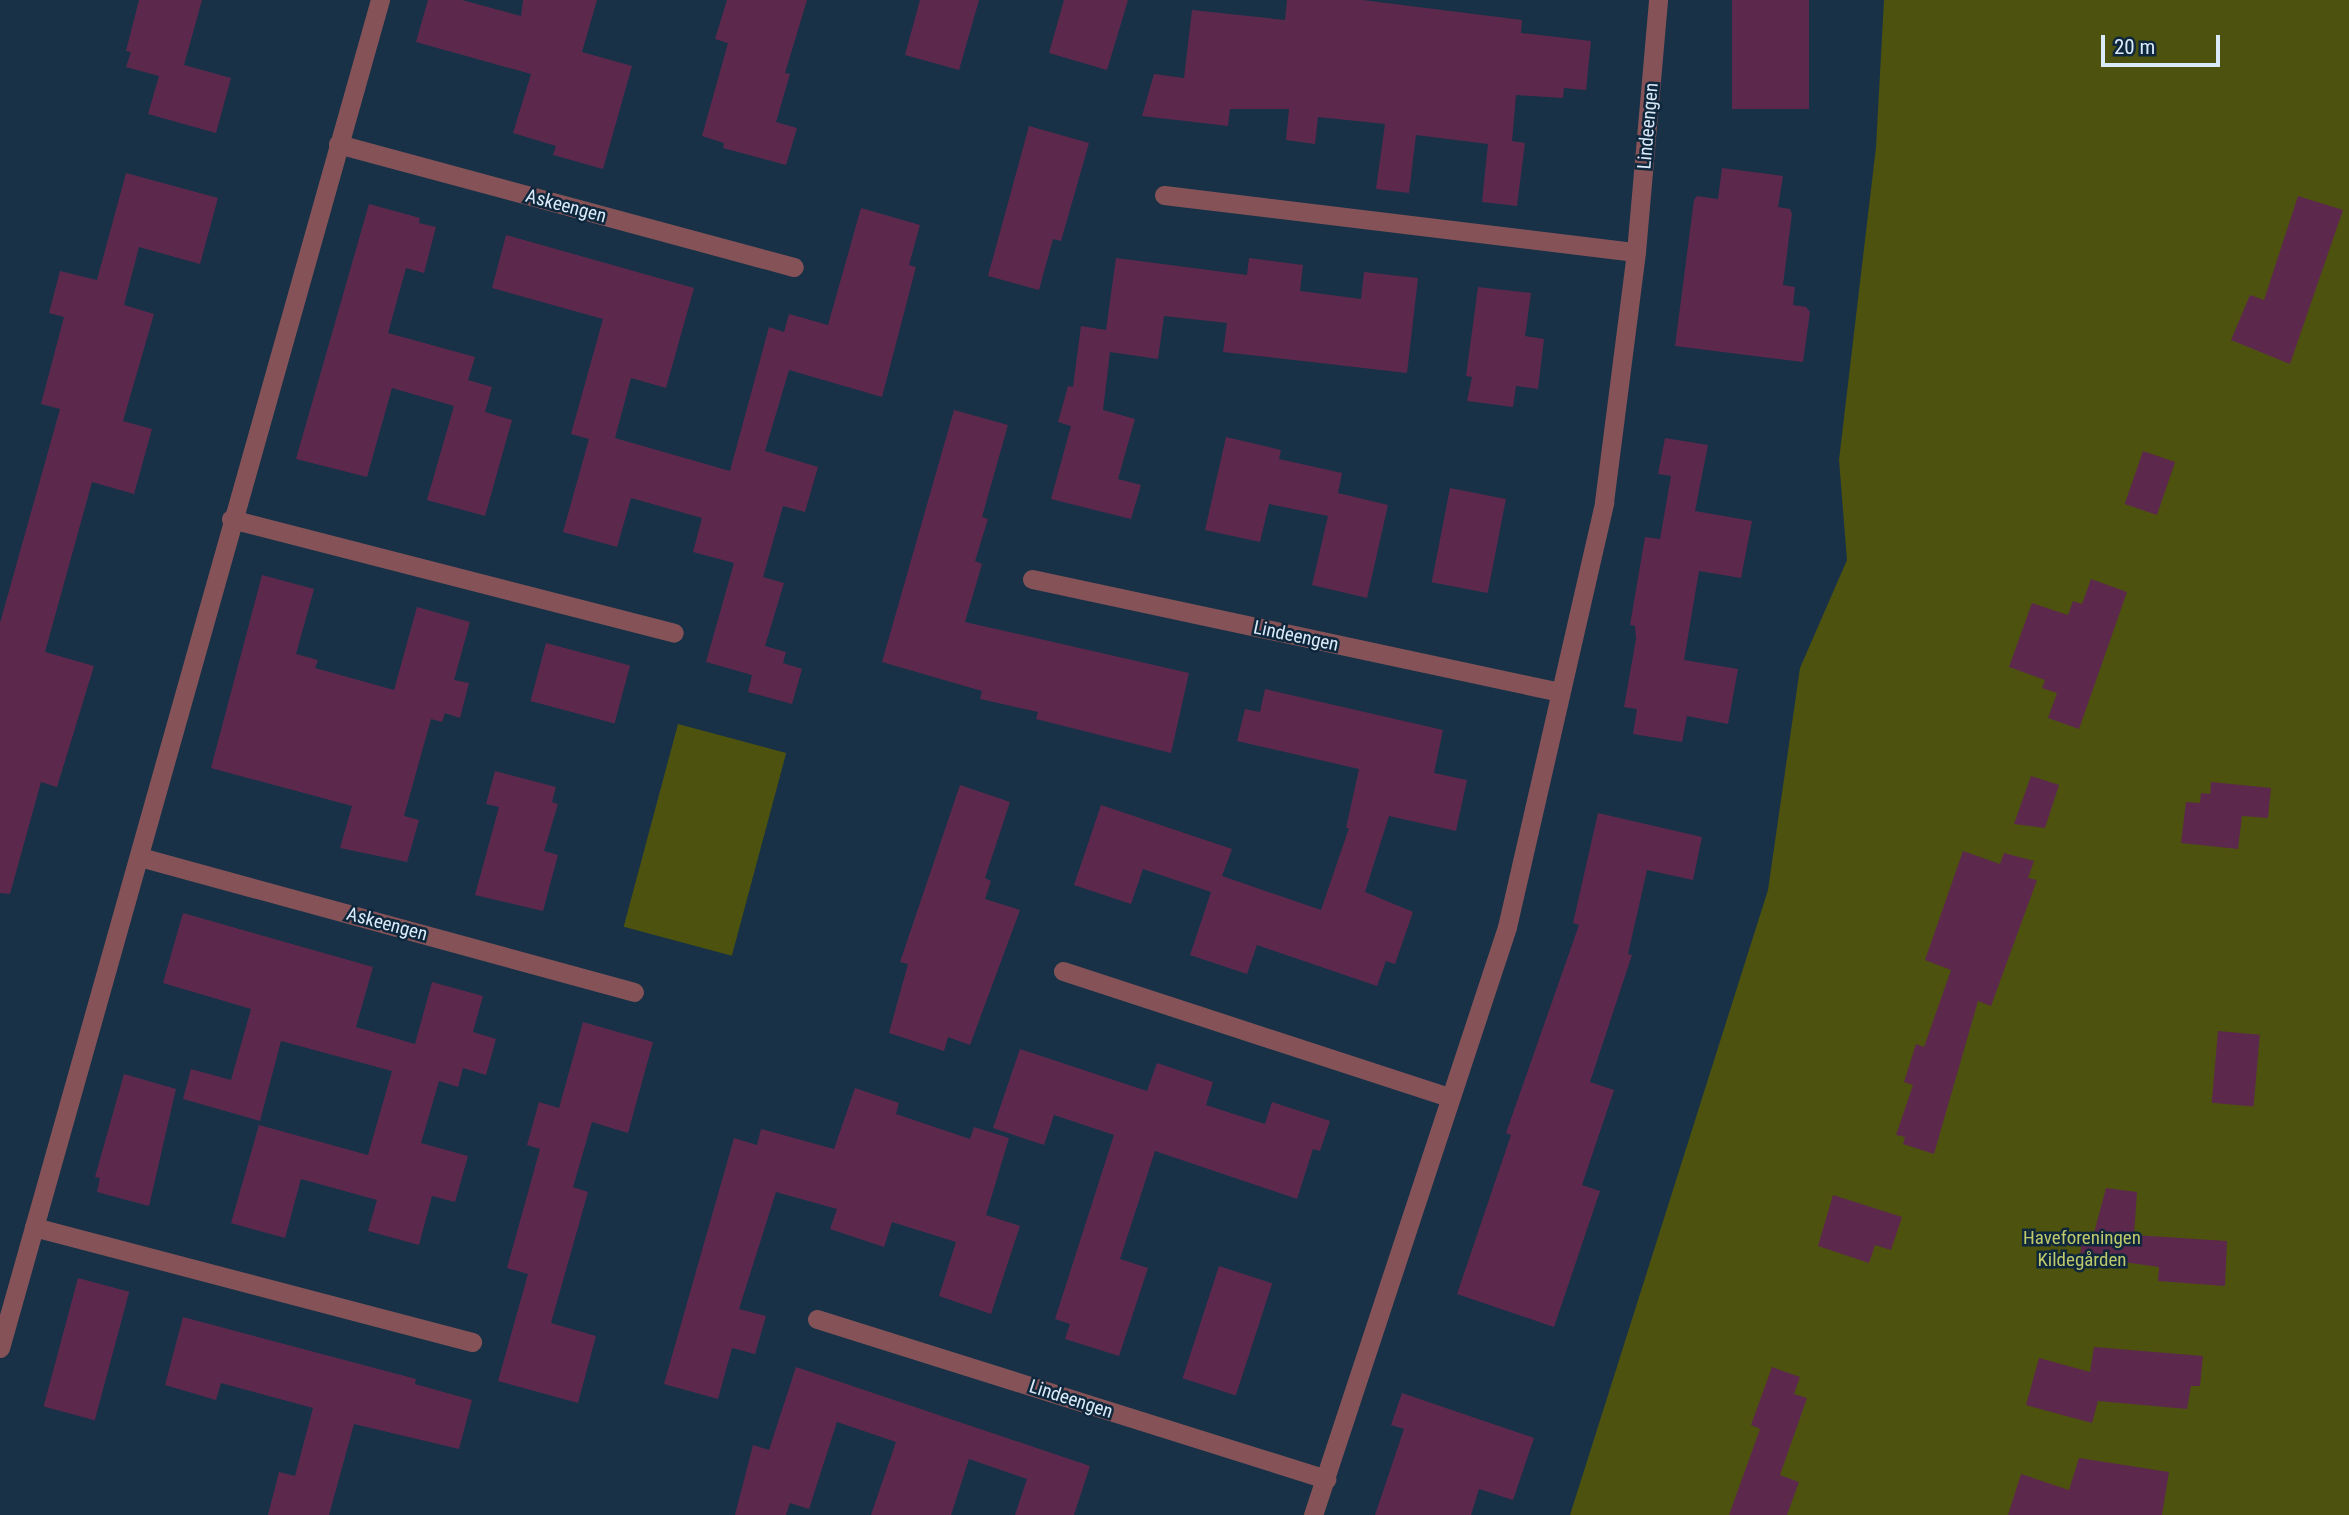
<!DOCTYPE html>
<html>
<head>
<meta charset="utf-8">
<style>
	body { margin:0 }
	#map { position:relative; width:2349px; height:1515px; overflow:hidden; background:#183147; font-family:"Roboto Condensed",sans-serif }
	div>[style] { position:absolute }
	.green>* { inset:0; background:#4d520f; transform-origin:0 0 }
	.building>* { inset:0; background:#5c294d; transform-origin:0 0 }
	.minor>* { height:19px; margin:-9.5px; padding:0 9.5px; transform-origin:9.5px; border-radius:9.5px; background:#855357 }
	span { translate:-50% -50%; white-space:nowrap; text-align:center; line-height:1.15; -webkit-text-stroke:5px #0e273c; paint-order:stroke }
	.street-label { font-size:19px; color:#dbeaf8 }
	.park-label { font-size:19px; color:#bfc96c }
	.scale { position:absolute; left:2101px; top:35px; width:119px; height:32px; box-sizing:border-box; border:4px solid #dbeaf8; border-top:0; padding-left:9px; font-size:21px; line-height:24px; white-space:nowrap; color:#dbeaf8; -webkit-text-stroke:5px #0e273c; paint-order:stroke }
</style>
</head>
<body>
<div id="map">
	<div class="green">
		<i style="clip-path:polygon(1884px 0,2349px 0,2349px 1515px,1570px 1515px,1768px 890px,1800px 668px,1847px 560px,1839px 460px,1876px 147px)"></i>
		<i style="left:678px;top:724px;width:112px;height:210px;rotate:15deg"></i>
	</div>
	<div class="building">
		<i style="clip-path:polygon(139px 0,202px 0,184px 65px,231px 78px,216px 133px,148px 114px,159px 76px,126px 67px,131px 52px,126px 51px)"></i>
		<i style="clip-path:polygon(428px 0,462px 0,521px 16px,523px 0,597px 0,582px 52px,632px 66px,603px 169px,553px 155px,556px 146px,513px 133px,531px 74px,416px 42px)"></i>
		<i style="clip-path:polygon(727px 0,807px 0,785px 73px,790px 74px,776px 122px,797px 128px,786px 165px,723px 148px,724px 143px,702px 136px,728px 43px,715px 39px)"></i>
		<i style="clip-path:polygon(920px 0,979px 0,959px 70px,905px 55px)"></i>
		<i style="clip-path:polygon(1064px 0,1128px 0,1107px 70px,1049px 53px)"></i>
		<i style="clip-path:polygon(1287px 0,1362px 0,1522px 20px,1521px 33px,1591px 41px,1586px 90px,1564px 88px,1563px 98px,1516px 95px,1512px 141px,1525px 143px,1517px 206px,1482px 202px,1488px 144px,1416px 135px,1409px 193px,1376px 189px,1385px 124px,1318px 117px,1315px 144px,1286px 140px,1289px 109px,1230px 109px,1228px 126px,1142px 116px,1154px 74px,1184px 78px,1192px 10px,1285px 20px)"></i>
		<i style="left:1732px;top:0;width:77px;height:109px"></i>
		<i style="clip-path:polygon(1029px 126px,1089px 143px,1061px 241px,1053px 239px,1039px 290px,988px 276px)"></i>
		<i style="clip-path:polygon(1722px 168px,1783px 176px,1778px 207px,1790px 209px,1792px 214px,1783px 285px,1795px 287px,1793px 305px,1806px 307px,1810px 312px,1803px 362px,1675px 346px,1694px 200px,1697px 196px,1718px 199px)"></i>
		<i style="clip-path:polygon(126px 173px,218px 198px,200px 264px,139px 247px,124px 305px,154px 314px,123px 421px,152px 429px,134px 494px,92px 482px,45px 652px,94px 666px,57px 787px,41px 782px,10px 894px,0 893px,0 623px,60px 409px,41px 404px,64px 317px,49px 313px,60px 271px,97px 280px)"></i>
		<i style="clip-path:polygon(2298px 196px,2343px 210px,2290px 364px,2231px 340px,2250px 295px,2264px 300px)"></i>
		<i style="clip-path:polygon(369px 204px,420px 218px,419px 223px,436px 227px,424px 273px,406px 268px,388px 333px,475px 357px,468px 380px,492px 387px,485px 412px,512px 420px,485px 516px,427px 500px,454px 406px,392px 388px,367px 477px,296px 459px)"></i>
		<i style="clip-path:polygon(861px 208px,920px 225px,909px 265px,916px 267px,882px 397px,789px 370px,765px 451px,818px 467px,805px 512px,783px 506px,763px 577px,784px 583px,765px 646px,786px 652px,783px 663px,802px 669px,792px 704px,748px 692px,752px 675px,706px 662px,734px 563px,693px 552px,702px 518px,631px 498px,617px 547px,563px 532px,589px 439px,571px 434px,603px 319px,492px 288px,506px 235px,694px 288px,666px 388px,631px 378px,615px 438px,730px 471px,769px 327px,784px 332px,789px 314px,828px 325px)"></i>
		<i style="clip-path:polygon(1116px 258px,1247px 275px,1249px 258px,1303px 265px,1300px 291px,1361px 299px,1364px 272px,1418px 278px,1407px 373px,1223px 352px,1227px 323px,1164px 316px,1158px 359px,1110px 352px,1103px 410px,1135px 419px,1118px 479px,1141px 485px,1131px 519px,1051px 499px,1071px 426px,1058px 422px,1068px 386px,1073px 387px,1081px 326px,1106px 330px)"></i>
		<i style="clip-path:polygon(1478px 287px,1531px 293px,1525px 336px,1544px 339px,1538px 389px,1516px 386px,1513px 407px,1467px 401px,1472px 377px,1466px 376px)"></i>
		<i style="clip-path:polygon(954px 410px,1008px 425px,982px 517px,988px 519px,975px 561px,982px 564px,965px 622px,1189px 673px,1171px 753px,1036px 719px,1038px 712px,980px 699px,982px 691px,882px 662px)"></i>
		<i style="clip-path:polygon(1226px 437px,1281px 450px,1279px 459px,1342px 473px,1338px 493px,1388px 505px,1367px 598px,1312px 585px,1328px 516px,1269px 504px,1260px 542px,1205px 530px)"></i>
		<i style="clip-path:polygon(1665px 438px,1708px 445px,1695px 511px,1752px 521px,1741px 578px,1699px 571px,1684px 660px,1738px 669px,1728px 724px,1687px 716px,1682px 742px,1633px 734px,1637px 709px,1624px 707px,1636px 639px,1635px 626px,1630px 625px,1645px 537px,1660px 539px,1671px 476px,1658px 474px)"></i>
		<i style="left:2143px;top:451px;width:34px;height:56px;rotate:19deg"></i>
		<i style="left:1450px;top:488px;width:57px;height:96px;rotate:11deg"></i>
		<i style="clip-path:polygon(262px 575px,314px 589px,296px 654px,318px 660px,315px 668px,394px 690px,417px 607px,470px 622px,454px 680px,469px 683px,460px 718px,445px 713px,442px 722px,431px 719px,404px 816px,419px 820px,407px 862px,340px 848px,352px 806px,211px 768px)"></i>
		<i style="clip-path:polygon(2091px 579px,2127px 592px,2079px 729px,2048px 718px,2057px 693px,2042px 688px,2045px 680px,2009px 667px,2032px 603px,2068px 615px,2073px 601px,2082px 604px)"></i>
		<i style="left:546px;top:643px;width:87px;height:60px;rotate:15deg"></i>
		<i style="clip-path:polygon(1265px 689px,1443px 730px,1434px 773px,1467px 780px,1456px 831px,1389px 816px,1365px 892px,1413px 912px,1395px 964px,1386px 961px,1377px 986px,1257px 945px,1247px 974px,1190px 955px,1211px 892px,1143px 869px,1131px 904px,1074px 885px,1101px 805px,1232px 849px,1222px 876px,1321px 910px,1349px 828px,1346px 828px,1359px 769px,1237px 741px,1245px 709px,1260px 712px)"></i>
		<i style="clip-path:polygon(495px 771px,556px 787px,552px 802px,558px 804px,544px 851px,558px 855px,543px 911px,475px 895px,499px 807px,486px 804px)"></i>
		<i style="clip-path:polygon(2031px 776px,2059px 785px,2045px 828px,2014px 824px)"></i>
		<i style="clip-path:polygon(2211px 782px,2271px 788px,2268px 818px,2242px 816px,2238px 849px,2181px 843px,2186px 802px,2200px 803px,2201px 793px,2210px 794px)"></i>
		<i style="clip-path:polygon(960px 785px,1010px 802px,985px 878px,991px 881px,985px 899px,1020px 910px,970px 1045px,948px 1037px,944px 1051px,889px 1033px,908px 964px,900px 962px)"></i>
		<i style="clip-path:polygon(1598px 813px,1702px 837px,1693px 880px,1647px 870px,1628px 954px,1632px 955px,1590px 1082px,1614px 1090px,1582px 1185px,1600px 1191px,1554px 1327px,1457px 1294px,1511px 1135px,1506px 1133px,1579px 925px,1573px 923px)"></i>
		<i style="clip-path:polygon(1963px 851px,2000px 864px,2004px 853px,2034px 861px,2028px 878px,2037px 880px,1991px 1006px,1978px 1001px,1934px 1154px,1903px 1144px,1905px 1137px,1896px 1135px,1913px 1085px,1904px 1082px,1916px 1044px,1924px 1047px,1951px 970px,1925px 960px)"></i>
		<i style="clip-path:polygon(183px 913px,373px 967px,356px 1027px,415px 1044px,432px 982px,483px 996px,473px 1032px,496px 1039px,486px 1075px,463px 1068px,458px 1087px,439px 1081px,421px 1143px,468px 1156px,455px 1202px,432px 1196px,419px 1245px,368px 1231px,377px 1200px,301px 1179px,285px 1238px,231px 1223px,259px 1125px,368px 1155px,392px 1071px,281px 1041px,260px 1121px,183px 1099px,191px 1069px,231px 1080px,251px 1009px,163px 983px)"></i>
		<i style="clip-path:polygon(583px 1022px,653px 1042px,628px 1133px,592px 1122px,573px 1187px,588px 1192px,551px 1323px,596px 1336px,578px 1403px,498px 1381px,528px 1274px,507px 1268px,540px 1149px,527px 1145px,539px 1102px,559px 1108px)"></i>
		<i style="left:2218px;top:1031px;width:42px;height:72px;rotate:5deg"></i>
		<i style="clip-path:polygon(1020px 1049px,1147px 1091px,1157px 1063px,1213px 1082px,1206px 1105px,1265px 1124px,1272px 1102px,1330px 1121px,1320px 1151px,1313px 1149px,1297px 1199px,1155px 1151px,1120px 1259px,1148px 1268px,1119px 1356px,1065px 1339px,1070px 1324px,1055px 1319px,1114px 1135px,1054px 1115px,1044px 1145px,993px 1128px)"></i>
		<i style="clip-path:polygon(124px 1074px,176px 1089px,149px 1206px,97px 1192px,100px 1178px,95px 1177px)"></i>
		<i style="clip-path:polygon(855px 1088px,899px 1103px,896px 1114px,970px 1139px,974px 1127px,1009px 1138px,986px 1215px,1020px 1226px,991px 1314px,939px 1296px,956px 1242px,892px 1222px,884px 1247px,830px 1229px,837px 1209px,776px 1192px,739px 1309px,766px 1316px,755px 1354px,732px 1348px,718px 1399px,664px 1384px,734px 1138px,757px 1145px,761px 1129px,834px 1149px)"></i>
		<i style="clip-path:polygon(2106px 1188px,2137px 1192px,2134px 1235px,2227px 1241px,2225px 1286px,2158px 1281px,2159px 1267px,2080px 1256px,2083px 1232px,2094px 1233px)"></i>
		<i style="clip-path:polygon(1833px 1195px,1902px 1217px,1891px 1250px,1875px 1245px,1869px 1263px,1818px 1246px)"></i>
		<i style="left:1219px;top:1266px;width:56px;height:118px;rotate:18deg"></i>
		<i style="left:78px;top:1278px;width:53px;height:133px;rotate:15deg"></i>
		<i style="clip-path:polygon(183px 1317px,416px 1379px,415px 1384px,472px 1400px,459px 1449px,354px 1424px,329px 1515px,268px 1515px,279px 1472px,295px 1476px,313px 1408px,221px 1383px,216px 1400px,165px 1385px)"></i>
		<i style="clip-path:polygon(2094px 1347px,2203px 1356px,2200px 1386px,2191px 1386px,2187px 1409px,2098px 1401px,2092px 1423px,2026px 1405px,2039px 1358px,2090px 1372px)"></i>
		<i style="clip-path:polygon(796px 1367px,1090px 1466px,1074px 1515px,1015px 1515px,1027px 1479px,969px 1459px,951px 1515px,871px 1515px,896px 1442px,837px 1422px,809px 1509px,790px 1503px,786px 1515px,735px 1515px,753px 1445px,769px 1450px)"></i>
		<i style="clip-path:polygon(1772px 1367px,1800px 1377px,1794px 1394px,1807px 1398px,1780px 1475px,1799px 1482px,1787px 1515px,1729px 1515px,1760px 1429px,1751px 1425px)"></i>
		<i style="clip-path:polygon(1402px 1393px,1534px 1438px,1513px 1500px,1479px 1489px,1471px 1515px,1375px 1515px,1404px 1429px,1391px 1425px)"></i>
		<i style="clip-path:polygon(2079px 1458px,2169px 1472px,2162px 1515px,2008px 1515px,2021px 1474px,2069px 1490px)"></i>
	</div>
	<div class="minor">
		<i style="left:338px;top:144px;width:472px;rotate:15.1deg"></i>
		<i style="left:1164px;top:195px;width:475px;rotate:6.9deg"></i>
		<i style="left:231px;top:519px;width:457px;rotate:14.4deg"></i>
		<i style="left:1032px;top:579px;width:540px;rotate:12.08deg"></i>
		<i style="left:140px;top:857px;width:512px;rotate:15.28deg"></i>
		<i style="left:1063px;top:971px;width:405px;rotate:18.1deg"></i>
		<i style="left:34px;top:1227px;width:453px;rotate:14.7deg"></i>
		<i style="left:817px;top:1319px;width:534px;rotate:17.45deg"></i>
		<i style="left:0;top:1348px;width:1401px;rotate:-74.26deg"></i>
		<i style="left:1313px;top:1515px;width:619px;rotate:-71.74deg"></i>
		<i style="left:1507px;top:927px;width:436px;rotate:-77.1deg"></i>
		<i style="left:1604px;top:502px;width:252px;rotate:-82.7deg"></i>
		<i style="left:1636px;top:252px;width:253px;rotate:-85deg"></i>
	</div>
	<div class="street-label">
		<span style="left:1648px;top:126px;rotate:-85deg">Lindeengen</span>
		<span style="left:566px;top:206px;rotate:15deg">Askeengen</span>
		<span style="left:1296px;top:636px;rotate:12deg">Lindeengen</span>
		<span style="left:387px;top:924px;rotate:15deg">Askeengen</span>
		<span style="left:1071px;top:1399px;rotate:18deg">Lindeengen</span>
	</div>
	<div class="park-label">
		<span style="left:2082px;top:1249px">Haveforeningen<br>Kildegården</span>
	</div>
	<div class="scale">20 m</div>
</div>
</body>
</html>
